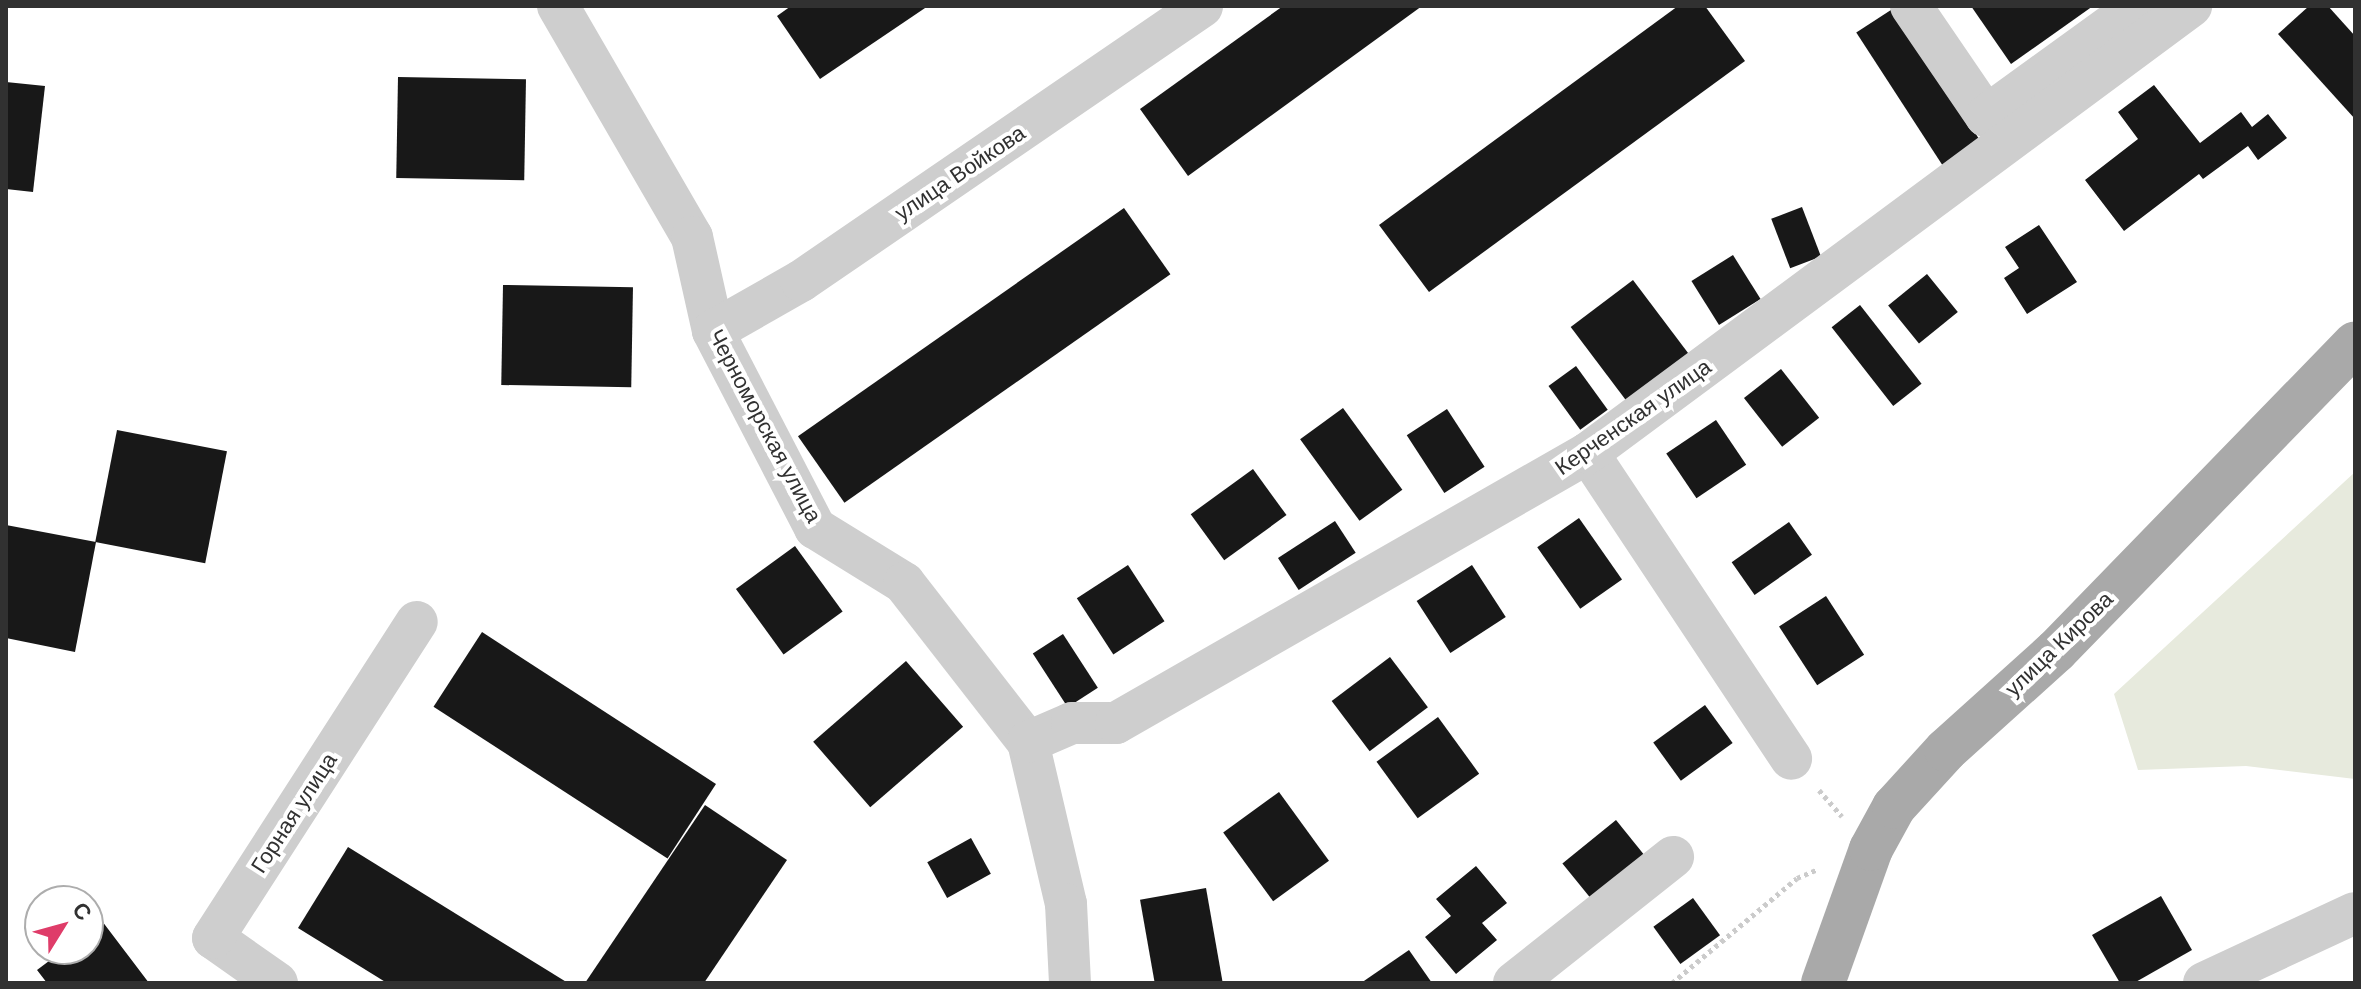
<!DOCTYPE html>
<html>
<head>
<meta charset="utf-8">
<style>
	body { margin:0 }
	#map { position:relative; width:2361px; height:989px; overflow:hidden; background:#fff; font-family:Arial,sans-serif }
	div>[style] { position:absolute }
	.green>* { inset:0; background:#e7eadd }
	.building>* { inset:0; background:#181818; transform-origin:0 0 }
	.path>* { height:5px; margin-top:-2.5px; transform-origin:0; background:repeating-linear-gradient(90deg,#cbcbcb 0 4px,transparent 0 8px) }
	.minor>* { height:42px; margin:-21px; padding:0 21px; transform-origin:21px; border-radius:21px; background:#cecece }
	.major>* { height:44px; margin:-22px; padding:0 22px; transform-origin:22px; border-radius:22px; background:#a9a9a9 }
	span { translate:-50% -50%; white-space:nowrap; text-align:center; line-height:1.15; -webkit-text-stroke:8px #fff; paint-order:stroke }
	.street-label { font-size:22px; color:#313131 }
	.frame { position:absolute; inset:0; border:8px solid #313131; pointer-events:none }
	.north { position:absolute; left:24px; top:885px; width:80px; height:80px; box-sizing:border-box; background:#fff; border:2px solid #adadad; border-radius:50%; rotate:53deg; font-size:22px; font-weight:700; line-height:32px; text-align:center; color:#313131 }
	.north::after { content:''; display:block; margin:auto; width:28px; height:36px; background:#df3c69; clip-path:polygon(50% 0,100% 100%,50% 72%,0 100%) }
</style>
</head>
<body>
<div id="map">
	<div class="green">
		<i style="clip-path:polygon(2355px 472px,2355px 779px,2246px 766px,2138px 770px,2114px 694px)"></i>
	</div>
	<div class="building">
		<i style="clip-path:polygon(791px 6px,928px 6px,820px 79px,777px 16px)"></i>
		<i style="clip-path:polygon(1283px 6px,1422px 6px,1188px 176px,1140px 109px)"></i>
		<i style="clip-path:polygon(1678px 6px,1705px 6px,1745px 61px,1429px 292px,1379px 225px)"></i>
		<i style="clip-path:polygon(1971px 6px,2093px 6px,2011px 64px)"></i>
		<i style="clip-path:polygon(2309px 6px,2328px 6px,2355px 36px,2355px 119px,2278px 34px)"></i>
		<i style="left:1894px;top:8px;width:161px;height:45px;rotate:57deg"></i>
		<i style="left:398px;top:77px;width:128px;height:101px;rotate:1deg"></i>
		<i style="clip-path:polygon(6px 82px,45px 86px,33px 192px,6px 189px)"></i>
		<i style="clip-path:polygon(2154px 85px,2200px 143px,2241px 112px,2252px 127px,2268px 114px,2287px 138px,2258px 160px,2248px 146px,2203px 179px,2199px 174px,2124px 231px,2085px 180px,2138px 139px,2118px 112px)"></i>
		<i style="left:1802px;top:207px;width:53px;height:33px;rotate:69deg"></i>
		<i style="left:1124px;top:208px;width:81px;height:398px;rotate:55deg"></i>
		<i style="clip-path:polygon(2039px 225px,2077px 282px,2027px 314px,2004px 278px,2019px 268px,2005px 247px)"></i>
		<i style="left:1733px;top:255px;width:52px;height:49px;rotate:58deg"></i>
		<i style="left:1927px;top:274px;width:49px;height:50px;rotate:51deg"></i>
		<i style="left:1633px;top:280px;width:94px;height:78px;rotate:53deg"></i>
		<i style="left:503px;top:285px;width:130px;height:100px;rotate:1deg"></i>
		<i style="left:1860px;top:305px;width:100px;height:36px;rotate:52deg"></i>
		<i style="left:1576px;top:366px;width:54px;height:34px;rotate:54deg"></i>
		<i style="left:1781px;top:369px;width:62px;height:47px;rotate:52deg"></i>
		<i style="left:1343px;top:408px;width:101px;height:53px;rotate:54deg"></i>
		<i style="left:1447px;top:409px;width:69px;height:48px;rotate:57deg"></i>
		<i style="left:1716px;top:420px;width:54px;height:60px;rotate:56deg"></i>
		<i style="left:117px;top:430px;width:112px;height:114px;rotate:11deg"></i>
		<i style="left:1253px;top:469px;width:57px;height:77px;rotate:54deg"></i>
		<i style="left:1579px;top:518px;width:75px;height:51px;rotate:55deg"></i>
		<i style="left:1335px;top:521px;width:38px;height:68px;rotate:57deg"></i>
		<i style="left:1789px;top:522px;width:40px;height:70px;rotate:55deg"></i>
		<i style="clip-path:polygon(6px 525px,96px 542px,75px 652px,6px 638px)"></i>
		<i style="left:795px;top:546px;width:81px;height:73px;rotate:54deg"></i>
		<i style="left:1128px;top:565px;width:67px;height:61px;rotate:57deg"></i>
		<i style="left:1472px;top:565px;width:62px;height:66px;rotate:57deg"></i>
		<i style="left:1826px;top:596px;width:70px;height:56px;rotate:57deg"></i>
		<i style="left:482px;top:632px;width:279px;height:89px;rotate:33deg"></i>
		<i style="left:1063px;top:634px;width:64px;height:36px;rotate:57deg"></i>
		<i style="left:1390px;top:657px;width:63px;height:73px;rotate:53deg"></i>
		<i style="left:906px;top:661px;width:87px;height:123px;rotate:49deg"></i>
		<i style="left:1705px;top:705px;width:47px;height:64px;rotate:54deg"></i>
		<i style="left:1438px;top:717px;width:70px;height:76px;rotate:54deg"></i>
		<i style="left:1279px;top:792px;width:85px;height:69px;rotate:54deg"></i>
		<i style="clip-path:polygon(705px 805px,787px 860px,704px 983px,585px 983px)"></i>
		<i style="left:1616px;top:820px;width:51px;height:69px;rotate:51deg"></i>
		<i style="left:971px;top:838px;width:41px;height:50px;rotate:61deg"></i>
		<i style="clip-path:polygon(348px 847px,568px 983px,387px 983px,298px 928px)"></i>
		<i style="clip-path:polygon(1476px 866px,1507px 903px,1482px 923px,1497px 940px,1456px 974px,1425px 937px,1451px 916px,1436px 899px)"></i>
		<i style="left:1206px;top:888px;width:96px;height:67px;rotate:80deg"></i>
		<i style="clip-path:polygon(2161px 896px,2192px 950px,2134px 983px,2120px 983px,2092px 935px)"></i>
		<i style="left:1693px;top:898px;width:46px;height:49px;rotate:54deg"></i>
		<i style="clip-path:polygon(102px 921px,149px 983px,47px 983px,37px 970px,65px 949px,88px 949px,88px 931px)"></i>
		<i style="clip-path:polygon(1409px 950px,1432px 983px,1361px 983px)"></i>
	</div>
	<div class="path">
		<i style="left:1819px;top:790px;width:35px;rotate:49deg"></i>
		<i style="left:1672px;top:983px;width:163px;rotate:-40deg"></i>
		<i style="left:1797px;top:878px;width:21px;rotate:-23deg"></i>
	</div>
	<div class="minor">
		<i style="left:558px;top:6px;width:267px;rotate:59.9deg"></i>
		<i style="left:692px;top:237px;width:96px;rotate:77.4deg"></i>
		<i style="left:713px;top:331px;width:222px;rotate:62.6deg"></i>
		<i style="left:815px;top:528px;width:105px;rotate:31.7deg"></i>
		<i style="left:904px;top:583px;width:202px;rotate:52.1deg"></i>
		<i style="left:1028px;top:742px;width:166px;rotate:76.8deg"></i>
		<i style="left:1066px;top:904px;width:79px;rotate:87.1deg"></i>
		<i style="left:1911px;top:6px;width:133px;rotate:55.7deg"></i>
		<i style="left:1986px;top:116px;width:188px;rotate:-35.9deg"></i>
		<i style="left:713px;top:331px;width:101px;rotate:-29.6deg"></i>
		<i style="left:801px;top:281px;width:486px;rotate:-34.4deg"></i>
		<i style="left:1588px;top:453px;width:367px;rotate:56.4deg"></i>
		<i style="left:1028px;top:742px;width:48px;rotate:-23.4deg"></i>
		<i style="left:1072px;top:723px;width:44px"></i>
		<i style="left:1116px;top:723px;width:544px;rotate:-29.77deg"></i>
		<i style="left:1588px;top:453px;width:751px;rotate:-36.55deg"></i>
		<i style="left:277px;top:983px;width:78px;rotate:-144.9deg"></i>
		<i style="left:213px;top:938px;width:376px;rotate:-57.2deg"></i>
		<i style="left:1514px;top:983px;width:203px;rotate:-38.4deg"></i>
		<i style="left:2204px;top:983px;width:166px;rotate:-24.9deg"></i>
	</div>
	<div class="major">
		<i style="left:1823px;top:983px;width:142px;rotate:-70.3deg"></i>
		<i style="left:1871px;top:849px;width:48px;rotate:-61.3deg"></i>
		<i style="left:1894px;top:807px;width:77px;rotate:-47.6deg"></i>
		<i style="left:1946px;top:750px;width:148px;rotate:-42deg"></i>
		<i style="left:2056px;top:651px;width:429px;rotate:-45.8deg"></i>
	</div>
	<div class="street-label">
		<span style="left:960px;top:173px;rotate:-34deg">улица Войкова</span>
		<span style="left:1633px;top:417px;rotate:-35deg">Керченская улица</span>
		<span style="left:765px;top:426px;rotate:62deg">Черноморская улица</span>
		<span style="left:2059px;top:644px;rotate:-44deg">улица Кирова</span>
		<span style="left:294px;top:813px;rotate:-57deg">Горная улица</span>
	</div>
	<div class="frame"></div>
	<div class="north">С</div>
</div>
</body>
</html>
